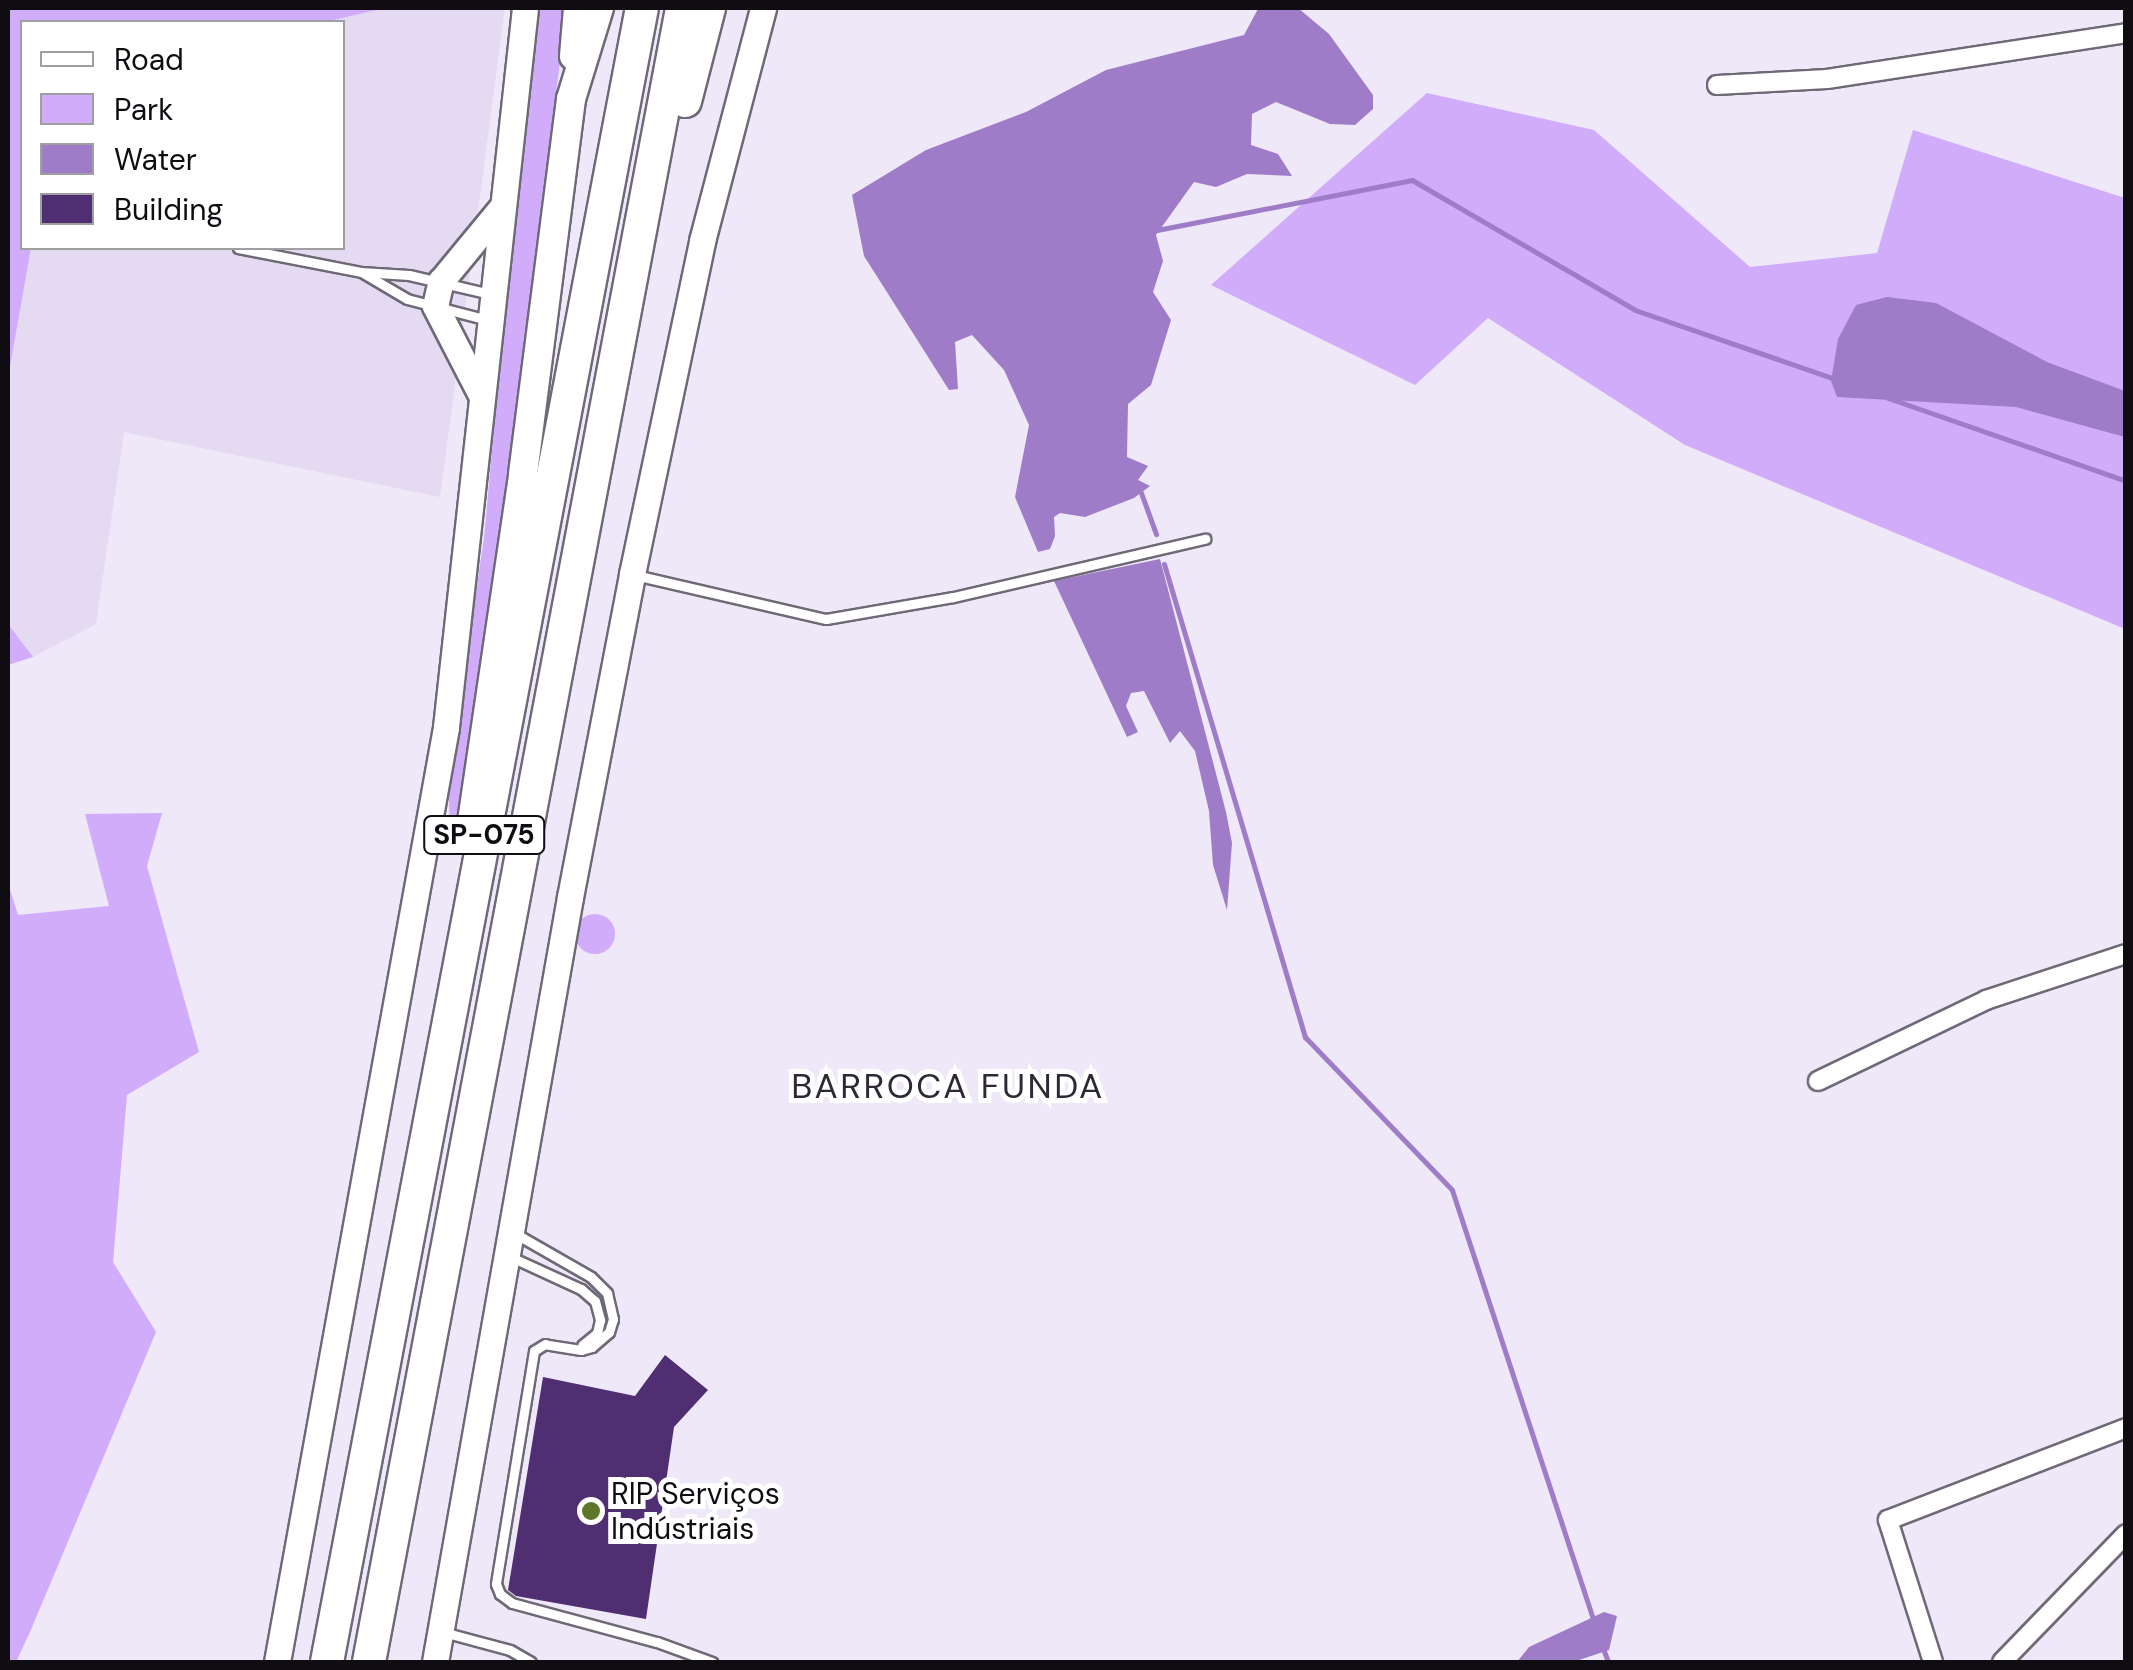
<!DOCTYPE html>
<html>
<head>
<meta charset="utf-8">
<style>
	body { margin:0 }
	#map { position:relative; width:2133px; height:1670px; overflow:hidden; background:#efe8f9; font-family:"DM Sans",sans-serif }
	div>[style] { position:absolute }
	.built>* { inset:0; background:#e4daf1 }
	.green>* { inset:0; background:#d0acfa }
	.round { border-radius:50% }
	.water>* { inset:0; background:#9f7cc7 }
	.stream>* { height:5px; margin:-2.5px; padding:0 2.5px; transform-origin:2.5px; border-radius:2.5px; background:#9f7cc7 }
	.building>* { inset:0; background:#502e72 }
	.roads { filter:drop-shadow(2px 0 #6f6977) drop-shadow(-2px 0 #6f6977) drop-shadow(0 2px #6f6977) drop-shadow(0 -2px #6f6977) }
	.service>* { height:9px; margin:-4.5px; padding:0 4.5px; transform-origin:4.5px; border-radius:4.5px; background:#fff }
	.minor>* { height:18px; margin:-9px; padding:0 9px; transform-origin:9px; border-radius:9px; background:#fff }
	.secondary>* { height:25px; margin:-12.5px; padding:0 12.5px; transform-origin:12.5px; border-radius:12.5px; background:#fff }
	.primary>* { height:28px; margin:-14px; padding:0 14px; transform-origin:14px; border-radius:14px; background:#fff }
	.motorway>* { height:32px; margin:-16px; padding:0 16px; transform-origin:16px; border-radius:16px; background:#fff }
	.dots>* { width:28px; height:28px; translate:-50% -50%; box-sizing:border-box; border:5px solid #fff; border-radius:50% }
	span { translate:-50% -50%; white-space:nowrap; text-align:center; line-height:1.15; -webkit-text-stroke:10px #fff; paint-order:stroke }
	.shield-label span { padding:2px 8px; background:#fff; border:2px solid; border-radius:8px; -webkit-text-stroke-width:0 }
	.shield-label { font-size:28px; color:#0f0c12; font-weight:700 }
	.poi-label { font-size:30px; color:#0f0c12 }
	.left { translate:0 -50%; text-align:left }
	.quarter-label { font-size:35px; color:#2e2835; letter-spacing:2.5px }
	.frame { position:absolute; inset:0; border:10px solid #0f0c12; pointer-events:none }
	.legend { position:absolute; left:20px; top:20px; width:325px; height:230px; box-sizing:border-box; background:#fff; border:2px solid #9f9ea0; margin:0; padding:12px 18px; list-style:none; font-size:30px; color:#0f0c12 }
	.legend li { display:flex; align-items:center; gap:20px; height:50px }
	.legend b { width:50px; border:2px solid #9f9ea0 }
</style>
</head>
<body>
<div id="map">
	<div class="built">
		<i style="clip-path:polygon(385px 8px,505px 8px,440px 497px,124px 432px,96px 624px,33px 657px,8px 624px,8px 378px,31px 248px,342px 248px,342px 22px,325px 22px)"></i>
	</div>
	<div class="green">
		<i style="clip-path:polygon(8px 8px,385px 8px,325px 22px,22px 22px,22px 248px,31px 248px,8px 378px)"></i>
		<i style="clip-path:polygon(540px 8px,567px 8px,484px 654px,451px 854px,448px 779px,484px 538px,515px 199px)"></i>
		<i style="clip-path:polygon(1427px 93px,1594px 130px,1750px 267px,1877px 253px,1913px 130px,2125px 198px,2125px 629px,1685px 445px,1488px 318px,1415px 385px,1211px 285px)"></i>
		<i style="clip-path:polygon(8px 624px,33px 657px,8px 665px)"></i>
		<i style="clip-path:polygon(162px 813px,147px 866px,199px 1052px,127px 1095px,113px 1262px,156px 1332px,30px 1632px,16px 1662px,8px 1662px,8px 883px,18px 915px,109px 906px,85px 814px)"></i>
		<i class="round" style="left:575px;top:914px;width:40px;height:40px"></i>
	</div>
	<div class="water">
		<i style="clip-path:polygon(1264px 8px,1298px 8px,1329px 34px,1373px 95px,1373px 109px,1355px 125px,1330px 124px,1276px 102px,1252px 114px,1251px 145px,1278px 154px,1292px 176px,1247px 174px,1216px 187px,1194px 182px,1156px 235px,1163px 261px,1153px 292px,1171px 320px,1151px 385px,1128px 404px,1127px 457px,1148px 466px,1138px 480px,1150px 486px,1134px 498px,1085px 517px,1060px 513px,1054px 517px,1055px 536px,1050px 549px,1038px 552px,1015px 497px,1029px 425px,1004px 370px,972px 335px,955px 342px,958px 389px,949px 390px,864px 256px,852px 195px,926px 150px,1026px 112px,1106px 70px,1244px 35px,1258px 9px)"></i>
		<i style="clip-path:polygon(1887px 297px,1936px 303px,2047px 362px,2125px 391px,2125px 437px,2016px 407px,1837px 397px,1831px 381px,1838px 339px,1856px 305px)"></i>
		<i style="clip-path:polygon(1160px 559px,1226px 812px,1232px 843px,1227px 910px,1213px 865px,1209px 811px,1195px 751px,1180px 731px,1170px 743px,1144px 691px,1131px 693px,1126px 706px,1138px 732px,1127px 737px,1054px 581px)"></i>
		<i style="clip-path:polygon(1604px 1612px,1617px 1616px,1609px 1650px,1573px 1662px,1517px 1662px,1529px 1647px)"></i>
	</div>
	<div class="stream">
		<i style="left:1157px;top:230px;width:260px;rotate:-11.1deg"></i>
		<i style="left:1412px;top:180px;width:258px;rotate:30.2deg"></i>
		<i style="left:1635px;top:310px;width:212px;rotate:19deg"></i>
		<i style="left:1888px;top:398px;width:252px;rotate:19.2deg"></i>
		<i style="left:1140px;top:490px;width:47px;rotate:70deg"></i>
		<i style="left:1164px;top:564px;width:494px;rotate:73.4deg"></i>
		<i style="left:1305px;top:1037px;width:212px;rotate:46.1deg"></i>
		<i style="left:1452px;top:1190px;width:455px;rotate:71.8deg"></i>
		<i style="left:1602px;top:1646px;width:17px;rotate:69deg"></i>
	</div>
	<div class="building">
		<i style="clip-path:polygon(665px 1355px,708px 1390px,674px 1427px,646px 1619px,516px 1596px,508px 1590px,543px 1377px,635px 1396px)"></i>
	</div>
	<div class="roads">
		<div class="service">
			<i style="left:238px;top:248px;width:125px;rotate:11deg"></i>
			<i style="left:361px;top:272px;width:48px;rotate:3.6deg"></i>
			<i style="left:409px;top:275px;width:83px;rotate:13.2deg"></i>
			<i style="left:363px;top:273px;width:51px;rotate:30.6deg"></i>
			<i style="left:407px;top:299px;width:84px;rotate:14.5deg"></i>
			<i style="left:635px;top:575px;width:196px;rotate:13deg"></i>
			<i style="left:826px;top:619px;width:129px;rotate:-9.8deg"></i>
			<i style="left:953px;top:597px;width:259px;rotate:-13deg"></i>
			<i style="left:516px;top:1234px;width:86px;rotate:29.8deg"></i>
			<i style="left:591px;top:1277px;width:23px;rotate:45deg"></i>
			<i style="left:607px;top:1293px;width:27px;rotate:77deg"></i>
			<i style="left:613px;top:1319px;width:14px;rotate:107deg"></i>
			<i style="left:609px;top:1332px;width:23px;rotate:139deg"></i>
			<i style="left:592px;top:1347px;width:11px;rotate:165deg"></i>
			<i style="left:581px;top:1350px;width:36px;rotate:-171deg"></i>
			<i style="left:545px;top:1344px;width:13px;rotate:148deg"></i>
			<i style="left:534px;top:1351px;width:236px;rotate:99.3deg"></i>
			<i style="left:496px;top:1584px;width:11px;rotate:68deg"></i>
			<i style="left:500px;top:1594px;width:15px;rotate:37deg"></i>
			<i style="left:512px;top:1603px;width:150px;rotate:15.1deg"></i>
			<i style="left:657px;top:1642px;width:59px;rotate:20deg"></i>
			<i style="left:511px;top:1257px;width:77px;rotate:24.6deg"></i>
			<i style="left:581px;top:1289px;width:18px;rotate:41deg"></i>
			<i style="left:595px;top:1301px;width:20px;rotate:75deg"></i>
			<i style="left:600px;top:1320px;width:13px;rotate:103deg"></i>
			<i style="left:597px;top:1333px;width:19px;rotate:141deg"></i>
			<i style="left:443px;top:1632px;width:69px;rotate:15deg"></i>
			<i style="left:510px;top:1650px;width:24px;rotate:30deg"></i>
		</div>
		<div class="minor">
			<i style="left:1717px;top:85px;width:110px;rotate:-3.1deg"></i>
			<i style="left:1827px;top:79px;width:303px;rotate:-8.7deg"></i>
			<i style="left:1818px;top:1081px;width:187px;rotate:-25.7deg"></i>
			<i style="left:1986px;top:1000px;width:147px;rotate:-18.2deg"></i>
			<i style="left:1933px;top:1662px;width:149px;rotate:-107.6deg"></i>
			<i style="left:1888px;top:1520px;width:255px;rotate:-21.1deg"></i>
			<i style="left:2002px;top:1662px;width:178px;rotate:-45.9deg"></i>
		</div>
		<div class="secondary">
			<i style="left:480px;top:393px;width:98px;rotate:-117.3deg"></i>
			<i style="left:435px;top:306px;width:26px;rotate:-77deg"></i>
			<i style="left:441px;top:281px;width:96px;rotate:-50.5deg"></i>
			<i style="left:277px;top:1662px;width:950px;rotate:-79.75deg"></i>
			<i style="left:446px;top:727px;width:723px;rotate:-83.73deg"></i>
			<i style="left:435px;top:1662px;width:777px;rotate:-79.99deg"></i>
			<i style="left:570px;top:897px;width:329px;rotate:-79.1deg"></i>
			<i style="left:632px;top:574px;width:340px;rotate:-78.1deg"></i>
			<i style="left:702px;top:241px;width:241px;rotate:-75.3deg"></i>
		</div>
		<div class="primary">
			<i style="left:574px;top:56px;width:48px;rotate:-85.2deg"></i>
			<i style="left:470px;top:835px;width:365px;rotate:-81.6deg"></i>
			<i style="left:523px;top:474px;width:378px;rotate:-82.7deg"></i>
			<i style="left:571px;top:99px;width:95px;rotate:-72.9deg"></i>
		</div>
		<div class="motorway">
			<i style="left:685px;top:101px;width:96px;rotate:-75.5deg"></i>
			<i style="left:327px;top:1662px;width:1684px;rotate:-79.22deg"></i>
			<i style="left:369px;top:1662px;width:1683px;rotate:-79.28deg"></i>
		</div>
	</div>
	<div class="dots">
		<i style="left:591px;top:1511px;background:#5e7629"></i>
	</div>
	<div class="shield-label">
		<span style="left:484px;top:835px">SP-075</span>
	</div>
	<div class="poi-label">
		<span class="left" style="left:611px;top:1511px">RIP Serviços<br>Indústriais</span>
	</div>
	<div class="quarter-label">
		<span style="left:948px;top:1086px">BARROCA FUNDA</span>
	</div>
	<div class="frame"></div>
	<ul class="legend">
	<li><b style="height:12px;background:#fff"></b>Road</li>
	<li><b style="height:28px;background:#d0acfa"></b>Park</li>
	<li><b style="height:28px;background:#9f7cc7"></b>Water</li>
	<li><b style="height:28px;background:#502e72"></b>Building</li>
	</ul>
</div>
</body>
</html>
